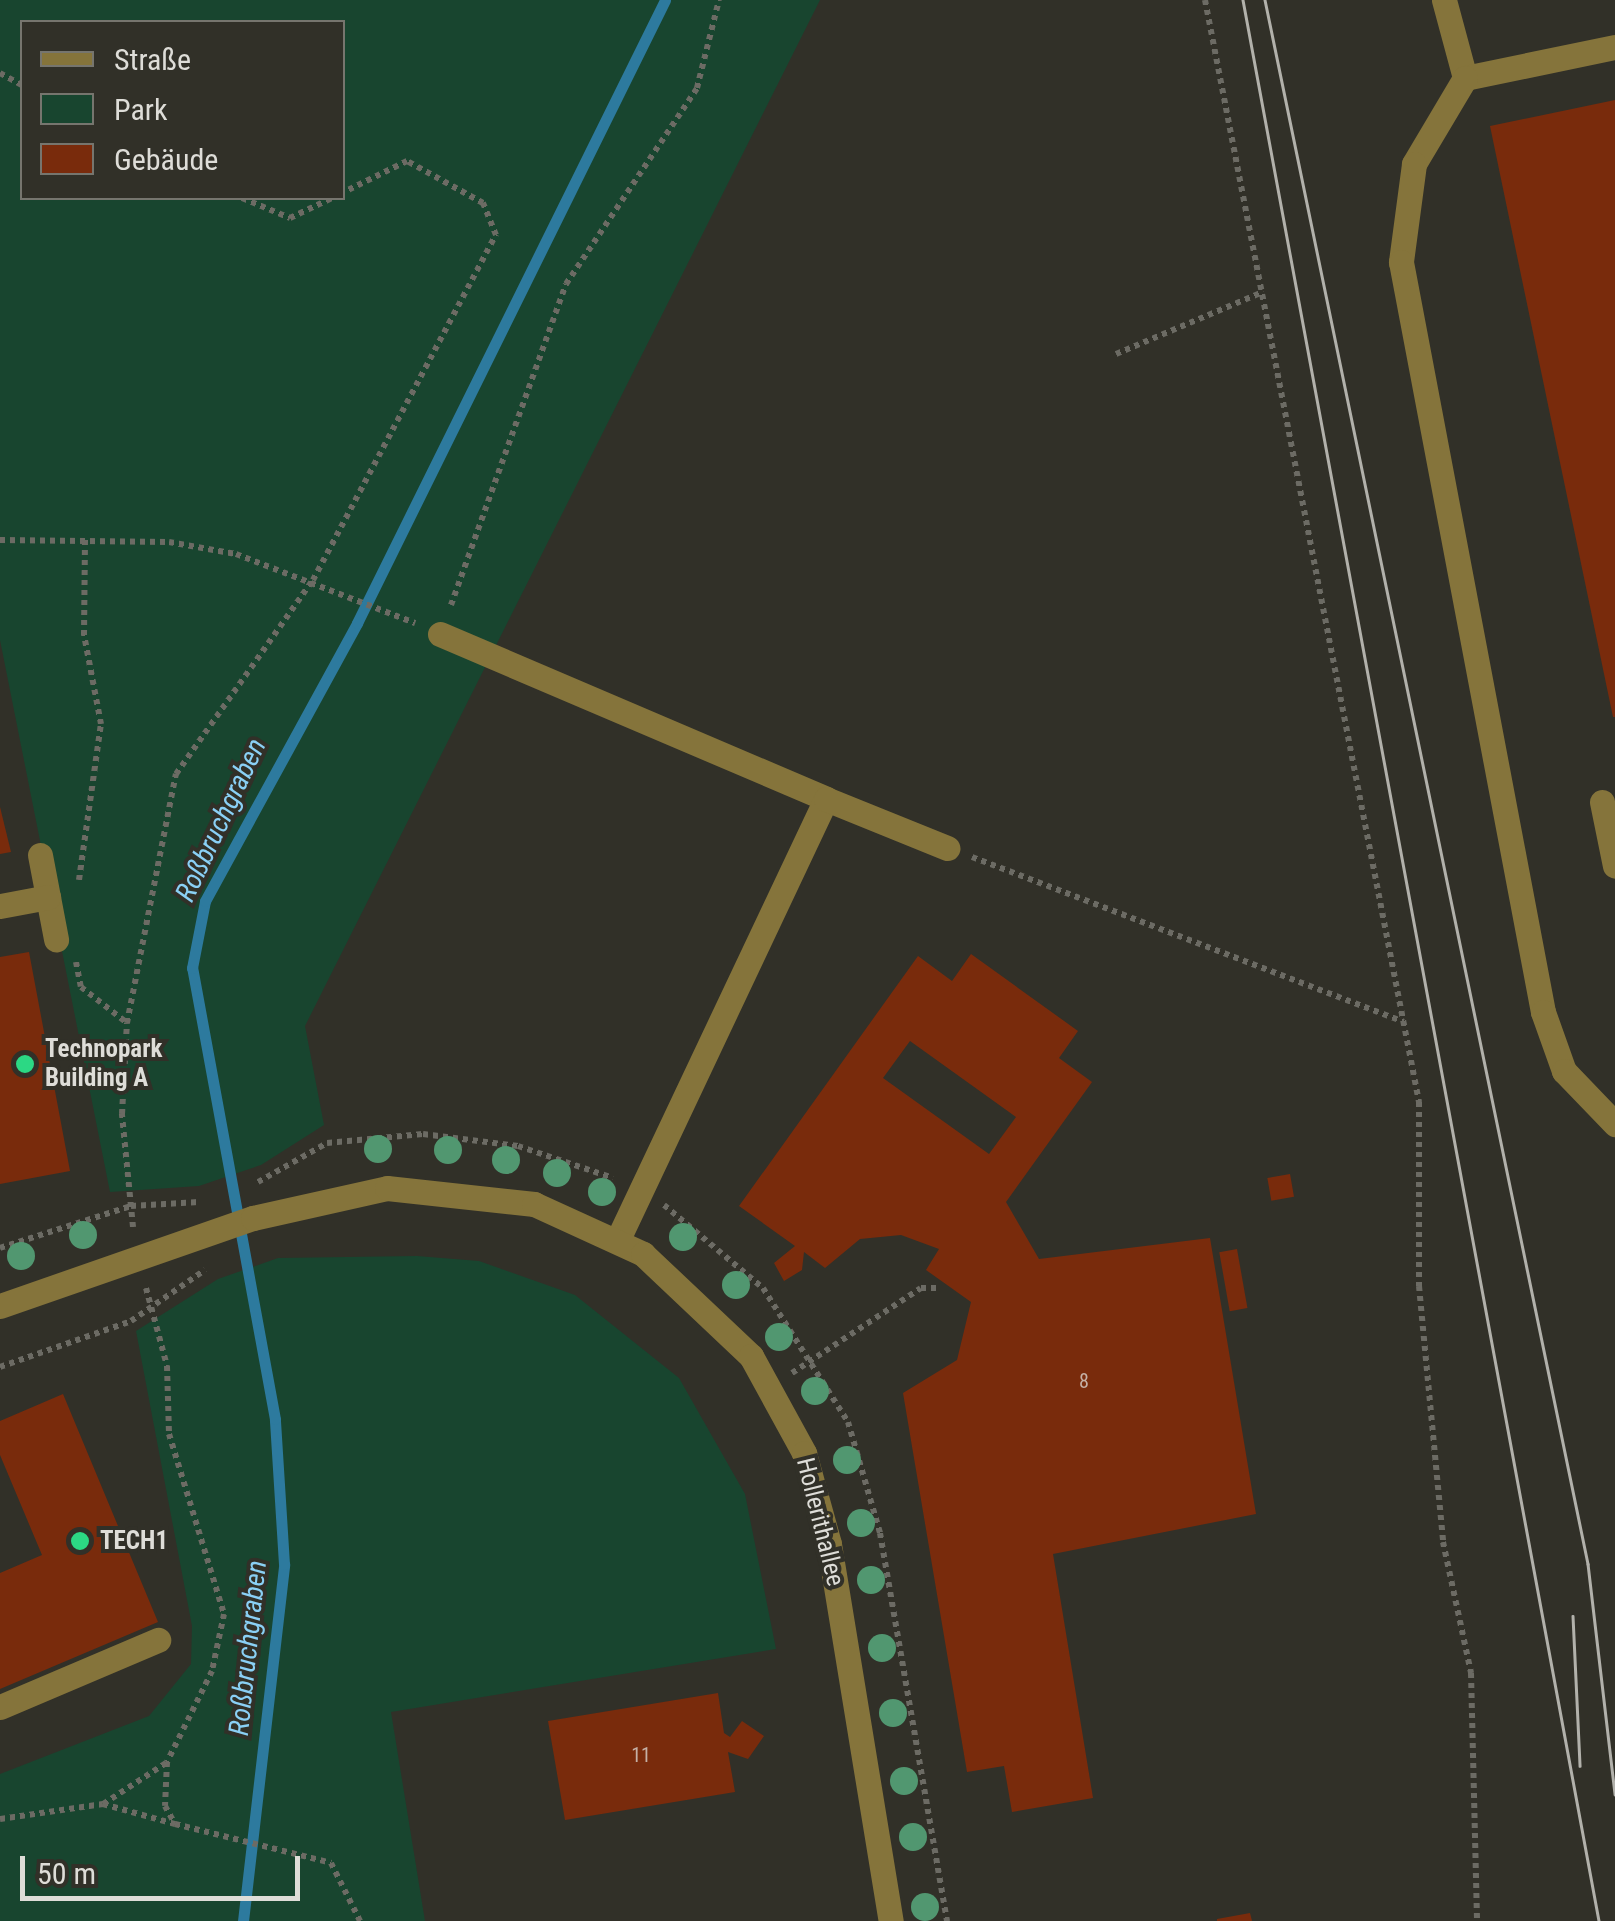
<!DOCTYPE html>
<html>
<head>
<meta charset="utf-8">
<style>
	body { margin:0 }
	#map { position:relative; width:1615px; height:1921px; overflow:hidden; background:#313028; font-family:"Roboto Condensed",sans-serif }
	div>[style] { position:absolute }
	.green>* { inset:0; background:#18452f }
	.stream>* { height:11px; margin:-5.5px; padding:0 5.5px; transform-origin:5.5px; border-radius:5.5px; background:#2d7a9e }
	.building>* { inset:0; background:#792b0c; transform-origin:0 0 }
	.path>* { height:6px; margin-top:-3px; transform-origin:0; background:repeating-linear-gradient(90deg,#6c6b64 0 5px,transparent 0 10px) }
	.minor>* { height:25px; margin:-12.5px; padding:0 12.5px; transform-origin:12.5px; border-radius:12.5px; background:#85743b }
	.tram>* { height:2.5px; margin:-1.25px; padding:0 1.25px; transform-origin:1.25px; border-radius:1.25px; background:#b2b1ab }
	.trees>* { width:28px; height:28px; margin:-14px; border-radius:50%; background:#519770 }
	.dots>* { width:28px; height:28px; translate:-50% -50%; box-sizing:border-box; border:5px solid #313028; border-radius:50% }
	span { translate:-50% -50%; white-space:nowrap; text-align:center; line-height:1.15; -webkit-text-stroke:8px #313028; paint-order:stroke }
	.number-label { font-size:20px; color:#c5b0a5 }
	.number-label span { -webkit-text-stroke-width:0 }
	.poi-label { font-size:25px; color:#deddd8; font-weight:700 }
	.left { translate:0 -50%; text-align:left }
	.street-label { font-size:25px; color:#deddd8 }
	.water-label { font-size:28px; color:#8ad0f5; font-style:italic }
	.legend { position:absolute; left:20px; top:20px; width:325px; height:180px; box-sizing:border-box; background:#313028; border:2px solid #76756e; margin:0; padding:12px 18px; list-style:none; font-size:30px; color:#deddd8 }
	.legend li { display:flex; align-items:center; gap:20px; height:50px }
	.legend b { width:50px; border:2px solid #76756e }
	.scale { position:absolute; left:20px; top:1856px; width:280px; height:45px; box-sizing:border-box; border:5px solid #deddd8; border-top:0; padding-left:12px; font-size:30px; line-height:35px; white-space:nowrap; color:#deddd8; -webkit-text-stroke:8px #313028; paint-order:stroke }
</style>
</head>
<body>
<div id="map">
	<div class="green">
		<i style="clip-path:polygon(evenodd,0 0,820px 0,305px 1026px,324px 1125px,261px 1165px,199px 1186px,110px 1192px,0 640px,0 0,22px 22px,342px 22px,342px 198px,22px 198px,22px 22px)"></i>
		<i style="clip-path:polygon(417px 1256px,479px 1261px,575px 1295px,679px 1378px,745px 1494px,776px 1649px,391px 1712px,425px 1921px,0 1921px,0 1774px,149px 1716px,191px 1664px,192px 1626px,136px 1331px,218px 1279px,278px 1258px)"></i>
	</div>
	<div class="stream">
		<i style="left:243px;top:1921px;width:359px;rotate:-83.4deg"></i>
		<i style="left:284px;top:1564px;width:145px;rotate:-93.6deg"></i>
		<i style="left:275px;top:1419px;width:459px;rotate:-100.4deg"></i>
		<i style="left:192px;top:968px;width:68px;rotate:-79deg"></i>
		<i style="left:205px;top:901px;width:317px;rotate:-61.3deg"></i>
		<i style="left:357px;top:623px;width:695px;rotate:-63.69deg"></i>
	</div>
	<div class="building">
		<i style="clip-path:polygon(1615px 100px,1615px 717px,1613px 717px,1490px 126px)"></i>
		<i style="clip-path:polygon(0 807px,11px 852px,0 854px)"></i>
		<i style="clip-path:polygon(29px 952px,70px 1171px,0 1184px,0 957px)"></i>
		<i style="clip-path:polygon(evenodd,971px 954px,1078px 1031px,1059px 1058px,1092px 1082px,1006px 1202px,1039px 1259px,1210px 1238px,1256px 1514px,1053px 1554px,1093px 1798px,1012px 1812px,1004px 1766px,967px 1772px,903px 1393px,957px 1360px,971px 1302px,926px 1270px,939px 1249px,901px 1235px,860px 1239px,825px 1268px,804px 1252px,802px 1270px,784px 1281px,774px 1263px,795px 1246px,739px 1206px,918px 956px,952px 981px,971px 954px,910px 1041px,1016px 1117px,989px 1154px,883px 1078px,910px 1041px)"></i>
		<i style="left:1290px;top:1174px;width:23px;height:23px;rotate:80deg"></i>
		<i style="left:1237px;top:1249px;width:60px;height:18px;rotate:80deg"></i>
		<i style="clip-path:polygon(63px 1394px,158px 1622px,0 1689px,0 1573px,42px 1555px,0 1455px,0 1421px)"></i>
		<i style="clip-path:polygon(718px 1693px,724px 1733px,730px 1737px,742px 1721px,764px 1736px,748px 1759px,728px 1752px,735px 1792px,565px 1820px,548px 1721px)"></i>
		<i style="clip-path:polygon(1250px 1913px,1252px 1921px,1217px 1921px,1217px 1919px)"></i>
	</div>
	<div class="path">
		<i style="left:1205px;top:0;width:1123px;rotate:79.01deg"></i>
		<i style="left:1419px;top:1102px;width:184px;rotate:90deg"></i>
		<i style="left:1419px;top:1286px;width:257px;rotate:84.6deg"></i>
		<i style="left:1443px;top:1542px;width:134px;rotate:77.9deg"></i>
		<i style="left:1471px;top:1673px;width:248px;rotate:88.6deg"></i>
		<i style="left:0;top:73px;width:25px;rotate:29deg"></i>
		<i style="left:242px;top:198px;width:52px;rotate:22.6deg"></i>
		<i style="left:290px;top:218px;width:47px;rotate:-25.5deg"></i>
		<i style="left:1116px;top:354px;width:160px;rotate:-22.9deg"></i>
		<i style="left:0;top:540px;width:169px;rotate:0.7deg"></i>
		<i style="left:169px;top:542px;width:68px;rotate:10.2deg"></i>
		<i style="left:236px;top:554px;width:192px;rotate:21.1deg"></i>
		<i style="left:451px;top:605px;width:341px;rotate:-70.3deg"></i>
		<i style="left:566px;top:284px;width:236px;rotate:-56.2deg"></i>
		<i style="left:697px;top:88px;width:91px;rotate:-76deg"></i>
		<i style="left:972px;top:857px;width:462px;rotate:20.9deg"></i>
		<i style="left:79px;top:880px;width:158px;rotate:-82deg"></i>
		<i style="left:101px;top:724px;width:91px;rotate:-100.8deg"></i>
		<i style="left:84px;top:635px;width:95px;rotate:-89.4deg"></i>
		<i style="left:76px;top:962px;width:25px;rotate:79deg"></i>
		<i style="left:81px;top:987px;width:58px;rotate:38deg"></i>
		<i style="left:258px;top:1182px;width:79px;rotate:-29.5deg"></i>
		<i style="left:327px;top:1143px;width:96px;rotate:-5.4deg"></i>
		<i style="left:423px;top:1134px;width:96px;rotate:7.2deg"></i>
		<i style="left:518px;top:1146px;width:100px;rotate:18.6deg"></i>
		<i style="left:664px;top:1205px;width:129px;rotate:40deg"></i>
		<i style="left:763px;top:1288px;width:159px;rotate:57.6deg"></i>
		<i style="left:848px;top:1422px;width:116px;rotate:73.9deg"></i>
		<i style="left:880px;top:1533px;width:394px;rotate:80.2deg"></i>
		<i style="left:133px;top:1227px;width:114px;rotate:-95.6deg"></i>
		<i style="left:122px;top:1114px;width:91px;rotate:-86.9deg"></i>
		<i style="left:127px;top:1023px;width:254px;rotate:-78.9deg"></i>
		<i style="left:176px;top:774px;width:237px;rotate:-54.8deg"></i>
		<i style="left:313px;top:580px;width:391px;rotate:-62.1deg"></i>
		<i style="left:496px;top:235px;width:35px;rotate:-112deg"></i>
		<i style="left:483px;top:203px;width:87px;rotate:-151.1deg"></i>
		<i style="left:407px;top:161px;width:72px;rotate:153.8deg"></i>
		<i style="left:0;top:1248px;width:138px;rotate:-17.8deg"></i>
		<i style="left:131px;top:1206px;width:68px;rotate:-3.4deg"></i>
		<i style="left:146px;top:1288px;width:81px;rotate:74.9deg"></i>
		<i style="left:167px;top:1366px;width:68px;rotate:88.3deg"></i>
		<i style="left:169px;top:1434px;width:188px;rotate:73deg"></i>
		<i style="left:224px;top:1614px;width:58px;rotate:101.9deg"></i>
		<i style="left:212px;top:1671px;width:102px;rotate:116.3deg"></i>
		<i style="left:167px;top:1762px;width:44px;rotate:92.6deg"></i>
		<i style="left:165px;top:1806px;width:21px;rotate:61deg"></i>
		<i style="left:175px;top:1824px;width:161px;rotate:14deg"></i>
		<i style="left:331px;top:1863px;width:65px;rotate:63.4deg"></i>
		<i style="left:0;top:1367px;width:139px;rotate:-19.3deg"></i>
		<i style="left:131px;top:1321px;width:90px;rotate:-34.6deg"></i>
		<i style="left:792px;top:1373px;width:154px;rotate:-33.4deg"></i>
		<i style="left:921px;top:1288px;width:20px"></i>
		<i style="left:166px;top:1763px;width:75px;rotate:146.9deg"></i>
		<i style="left:103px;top:1804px;width:75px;rotate:15.5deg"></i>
		<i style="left:0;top:1819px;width:104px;rotate:-8.3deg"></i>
	</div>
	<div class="minor">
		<i style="left:1444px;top:0;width:81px;rotate:74.9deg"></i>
		<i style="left:1465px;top:78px;width:153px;rotate:-11.7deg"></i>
		<i style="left:1465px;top:78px;width:100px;rotate:120.7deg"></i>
		<i style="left:1414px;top:164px;width:99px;rotate:97.6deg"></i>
		<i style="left:1401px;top:262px;width:763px;rotate:79.28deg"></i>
		<i style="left:1543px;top:1012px;width:63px;rotate:70.4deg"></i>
		<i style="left:1564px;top:1071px;width:74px;rotate:46.1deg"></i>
		<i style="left:440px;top:634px;width:420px;rotate:23.1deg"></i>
		<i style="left:826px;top:799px;width:487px;rotate:115.3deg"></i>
		<i style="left:826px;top:799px;width:131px;rotate:22deg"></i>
		<i style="left:1602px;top:802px;width:65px;rotate:78.5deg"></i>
		<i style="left:40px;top:855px;width:86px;rotate:79.2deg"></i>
		<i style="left:0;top:906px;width:49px;rotate:-10.6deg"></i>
		<i style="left:0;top:1306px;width:268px;rotate:-19.2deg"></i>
		<i style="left:253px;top:1218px;width:137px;rotate:-12.6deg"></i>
		<i style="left:387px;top:1188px;width:148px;rotate:6.2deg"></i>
		<i style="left:534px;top:1204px;width:120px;rotate:24.6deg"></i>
		<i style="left:643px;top:1254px;width:149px;rotate:43.4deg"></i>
		<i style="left:751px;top:1356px;width:111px;rotate:61.3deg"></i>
		<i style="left:804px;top:1453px;width:94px;rotate:74.6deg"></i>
		<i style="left:829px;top:1544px;width:382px;rotate:80.7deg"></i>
		<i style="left:0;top:1707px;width:172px;rotate:-23deg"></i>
	</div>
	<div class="tram">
		<i style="left:1243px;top:0;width:1954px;rotate:79.5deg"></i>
		<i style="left:1265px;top:0;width:1597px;rotate:78.33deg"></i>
		<i style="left:1588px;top:1564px;width:232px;rotate:83.3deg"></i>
		<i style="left:1573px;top:1616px;width:150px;rotate:87.3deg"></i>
	</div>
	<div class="trees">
		<i style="left:378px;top:1149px"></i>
		<i style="left:448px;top:1150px"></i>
		<i style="left:506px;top:1160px"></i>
		<i style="left:557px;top:1173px"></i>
		<i style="left:602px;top:1192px"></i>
		<i style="left:83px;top:1235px"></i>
		<i style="left:683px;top:1237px"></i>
		<i style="left:21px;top:1256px"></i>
		<i style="left:736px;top:1285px"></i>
		<i style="left:779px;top:1337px"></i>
		<i style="left:815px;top:1391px"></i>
		<i style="left:847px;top:1460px"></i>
		<i style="left:861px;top:1523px"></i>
		<i style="left:871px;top:1580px"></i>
		<i style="left:882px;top:1648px"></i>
		<i style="left:893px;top:1713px"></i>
		<i style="left:904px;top:1781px"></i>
		<i style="left:913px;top:1837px"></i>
		<i style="left:925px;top:1907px"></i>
	</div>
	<div class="dots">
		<i style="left:25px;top:1064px;background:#2cd884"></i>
		<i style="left:80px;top:1541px;background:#2cd884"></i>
	</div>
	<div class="number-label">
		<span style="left:1084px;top:1381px">8</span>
		<span style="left:641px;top:1755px">11</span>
	</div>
	<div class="poi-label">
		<span class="left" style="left:45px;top:1064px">Technopark<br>Building A</span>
		<span class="left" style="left:100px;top:1541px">TECH1</span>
	</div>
	<div class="street-label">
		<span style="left:820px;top:1522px;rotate:76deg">Hollerithallee</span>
	</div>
	<div class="water-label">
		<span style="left:221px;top:820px;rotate:-65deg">Roßbruchgraben</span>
		<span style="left:248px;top:1648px;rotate:-84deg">Roßbruchgraben</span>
	</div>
	<ul class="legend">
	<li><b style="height:12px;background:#85743b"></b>Straße</li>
	<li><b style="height:28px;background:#18452f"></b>Park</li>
	<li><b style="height:28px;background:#792b0c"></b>Gebäude</li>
	</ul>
	<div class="scale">50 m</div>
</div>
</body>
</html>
